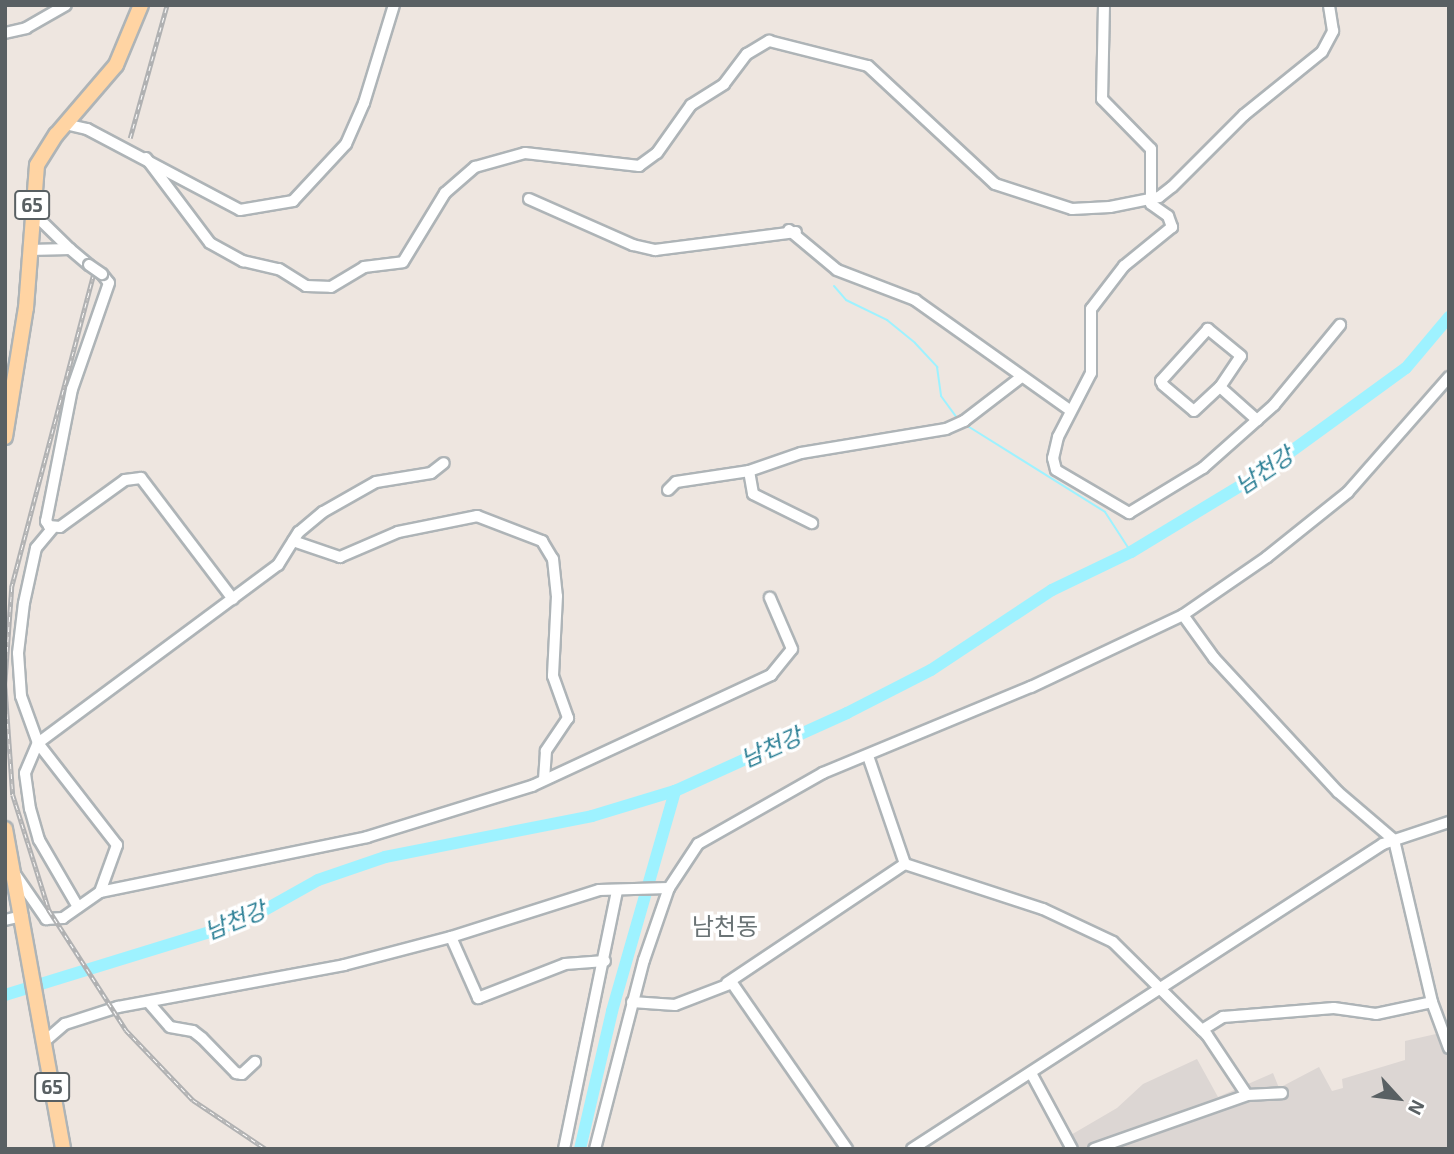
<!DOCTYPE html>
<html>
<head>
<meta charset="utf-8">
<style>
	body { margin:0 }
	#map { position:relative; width:1454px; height:1154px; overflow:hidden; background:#eee6e0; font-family:"Exo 2","Noto Sans KR",sans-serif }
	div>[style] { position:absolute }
	.industrial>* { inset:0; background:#dcd6d3 }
	.stream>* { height:2px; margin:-1px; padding:0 1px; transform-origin:1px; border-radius:1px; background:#9ef2ff }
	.river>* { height:12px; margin:-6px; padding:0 6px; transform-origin:6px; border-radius:6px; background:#9ef2ff }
	.roads { filter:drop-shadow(2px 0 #aeb4b7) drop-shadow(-2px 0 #aeb4b7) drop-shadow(0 2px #aeb4b7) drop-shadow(0 -2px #aeb4b7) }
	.minor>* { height:10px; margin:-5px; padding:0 5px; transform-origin:5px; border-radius:5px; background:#fff }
	.major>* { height:14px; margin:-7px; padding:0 7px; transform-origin:7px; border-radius:7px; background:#ffd4a3 }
	.rail>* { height:4.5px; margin-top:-2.25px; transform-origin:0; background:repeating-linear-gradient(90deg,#fff 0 5px,#b0b1b2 0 10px); box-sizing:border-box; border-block:2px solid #b0b1b2 }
	.bridges { filter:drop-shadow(2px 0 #aeb4b7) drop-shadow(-2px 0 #aeb4b7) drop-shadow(0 2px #aeb4b7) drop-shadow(0 -2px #aeb4b7) }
	.minor-bridge>* { height:10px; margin:-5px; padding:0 5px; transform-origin:5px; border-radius:5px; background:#fff }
	span { translate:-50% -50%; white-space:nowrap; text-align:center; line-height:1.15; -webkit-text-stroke:7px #fff; paint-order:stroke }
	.shield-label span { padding:2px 5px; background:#fff; border:2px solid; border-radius:5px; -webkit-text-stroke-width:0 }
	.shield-label { font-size:19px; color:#596063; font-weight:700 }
	.water-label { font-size:23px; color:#2b7f95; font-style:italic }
	.quarter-label { font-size:24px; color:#6a7375 }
	.frame { position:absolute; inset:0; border:7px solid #596063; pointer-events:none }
	.north { position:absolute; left:1363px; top:1063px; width:70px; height:70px; -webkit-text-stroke:5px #fff; paint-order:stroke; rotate:117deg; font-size:19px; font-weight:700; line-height:28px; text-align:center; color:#596063 }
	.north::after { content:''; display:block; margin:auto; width:24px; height:32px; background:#596063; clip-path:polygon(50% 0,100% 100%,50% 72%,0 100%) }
</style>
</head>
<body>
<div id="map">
	<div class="industrial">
		<i style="clip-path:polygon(1449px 1031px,1449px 1149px,1067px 1149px,1064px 1139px,1117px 1108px,1143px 1084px,1197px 1059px,1218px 1097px,1273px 1073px,1279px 1088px,1319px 1067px,1332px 1091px,1343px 1088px,1342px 1079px,1405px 1060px,1405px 1041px)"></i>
	</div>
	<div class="stream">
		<i style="left:834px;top:286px;width:18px;rotate:49deg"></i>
		<i style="left:846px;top:300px;width:46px;rotate:26deg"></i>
		<i style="left:887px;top:320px;width:36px;rotate:39deg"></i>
		<i style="left:915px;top:343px;width:33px;rotate:47deg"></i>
		<i style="left:937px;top:367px;width:29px;rotate:82deg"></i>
		<i style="left:941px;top:396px;width:29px;rotate:54deg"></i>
		<i style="left:966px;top:425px;width:164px;rotate:32deg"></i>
		<i style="left:1105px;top:512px;width:48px;rotate:57deg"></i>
	</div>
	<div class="river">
		<i style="left:5px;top:995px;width:221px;rotate:-17.1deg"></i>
		<i style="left:216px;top:930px;width:48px;rotate:-21.8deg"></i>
		<i style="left:261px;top:912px;width:65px;rotate:-29.3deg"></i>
		<i style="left:318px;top:880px;width:71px;rotate:-18.9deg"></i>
		<i style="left:385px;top:857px;width:211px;rotate:-11.2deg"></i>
		<i style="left:592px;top:816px;width:87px;rotate:-16.8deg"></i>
		<i style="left:675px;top:791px;width:189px;rotate:-24.4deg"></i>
		<i style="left:847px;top:713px;width:94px;rotate:-27.1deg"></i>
		<i style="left:931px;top:670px;width:145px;rotate:-33.5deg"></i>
		<i style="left:1052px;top:590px;width:88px;rotate:-25.7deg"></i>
		<i style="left:1131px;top:552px;width:151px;rotate:-31.2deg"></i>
		<i style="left:1260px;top:474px;width:180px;rotate:-36deg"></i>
		<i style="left:1406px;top:368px;width:67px;rotate:-49.9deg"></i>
		<i style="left:580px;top:1149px;width:142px;rotate:-76.9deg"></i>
		<i style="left:612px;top:1011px;width:229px;rotate:-74deg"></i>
	</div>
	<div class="roads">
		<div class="minor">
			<i style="left:1104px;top:5px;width:94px;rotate:91.2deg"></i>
			<i style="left:1102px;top:99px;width:70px;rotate:45.6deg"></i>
			<i style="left:1151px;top:149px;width:55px;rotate:90deg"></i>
			<i style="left:1151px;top:204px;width:21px;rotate:35deg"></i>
			<i style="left:1168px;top:216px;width:12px;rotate:70deg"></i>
			<i style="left:1172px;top:227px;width:62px;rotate:140.9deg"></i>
			<i style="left:1124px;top:266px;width:54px;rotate:127.5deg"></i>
			<i style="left:1091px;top:309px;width:64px;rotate:90deg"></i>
			<i style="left:1091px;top:373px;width:72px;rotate:117.3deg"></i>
			<i style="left:1058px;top:437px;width:22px;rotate:103deg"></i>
			<i style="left:1053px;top:458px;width:12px;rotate:76deg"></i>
			<i style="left:1056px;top:470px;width:85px;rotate:30.5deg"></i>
			<i style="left:1129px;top:513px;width:87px;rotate:-31.3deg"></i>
			<i style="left:1203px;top:468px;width:95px;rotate:-41.6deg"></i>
			<i style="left:1274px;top:405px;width:104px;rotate:-50.5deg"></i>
			<i style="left:5px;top:33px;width:22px;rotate:-13deg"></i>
			<i style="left:26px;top:28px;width:46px;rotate:-29.9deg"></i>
			<i style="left:65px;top:124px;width:23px;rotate:13deg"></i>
			<i style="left:87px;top:129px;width:173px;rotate:27.9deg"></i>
			<i style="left:240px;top:210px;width:54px;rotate:-9.6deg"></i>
			<i style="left:293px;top:201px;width:78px;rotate:-47.1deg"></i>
			<i style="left:346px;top:144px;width:45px;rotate:-66.3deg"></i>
			<i style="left:364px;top:103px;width:102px;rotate:-73deg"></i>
			<i style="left:146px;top:158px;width:106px;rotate:53deg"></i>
			<i style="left:210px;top:243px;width:38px;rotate:29deg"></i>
			<i style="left:243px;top:261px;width:37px;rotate:13deg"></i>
			<i style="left:279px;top:269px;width:32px;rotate:32deg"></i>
			<i style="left:306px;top:286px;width:25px;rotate:2deg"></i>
			<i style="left:331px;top:287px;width:39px;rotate:-31deg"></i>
			<i style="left:364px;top:267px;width:39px;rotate:-7deg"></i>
			<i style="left:403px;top:262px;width:81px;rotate:-58.7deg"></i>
			<i style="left:445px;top:193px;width:40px;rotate:-41deg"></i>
			<i style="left:475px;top:167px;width:52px;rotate:-15.6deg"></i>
			<i style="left:525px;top:153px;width:115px;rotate:6.5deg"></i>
			<i style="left:639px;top:166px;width:22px;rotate:-36deg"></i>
			<i style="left:657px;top:153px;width:59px;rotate:-54.7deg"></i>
			<i style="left:691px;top:105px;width:39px;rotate:-32deg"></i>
			<i style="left:724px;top:84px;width:38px;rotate:-53deg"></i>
			<i style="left:747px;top:54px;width:26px;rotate:-31deg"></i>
			<i style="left:769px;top:41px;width:102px;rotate:14.2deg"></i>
			<i style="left:868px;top:66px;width:173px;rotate:42.9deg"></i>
			<i style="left:995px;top:184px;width:81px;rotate:18deg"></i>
			<i style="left:1072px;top:209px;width:38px;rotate:-3deg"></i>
			<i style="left:1110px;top:207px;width:50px;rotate:-11.5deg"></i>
			<i style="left:1159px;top:197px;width:16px;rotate:-38deg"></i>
			<i style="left:1172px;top:187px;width:102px;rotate:-45deg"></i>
			<i style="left:1244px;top:115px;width:100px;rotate:-38.9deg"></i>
			<i style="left:1322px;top:52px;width:24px;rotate:-62deg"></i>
			<i style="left:1333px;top:31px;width:26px;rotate:-99deg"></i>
			<i style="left:529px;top:199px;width:114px;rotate:23.9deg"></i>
			<i style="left:633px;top:245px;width:23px;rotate:13deg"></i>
			<i style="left:655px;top:250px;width:142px;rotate:-7.3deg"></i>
			<i style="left:789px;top:230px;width:62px;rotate:39.8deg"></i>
			<i style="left:837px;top:270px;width:84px;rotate:21deg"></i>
			<i style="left:915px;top:300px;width:190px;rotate:35.4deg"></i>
			<i style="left:70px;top:249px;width:25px;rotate:40deg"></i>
			<i style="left:29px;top:250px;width:41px;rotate:-1.4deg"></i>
			<i style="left:70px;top:249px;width:54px;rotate:-135.7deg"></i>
			<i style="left:102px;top:274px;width:11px;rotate:52deg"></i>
			<i style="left:109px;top:283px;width:112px;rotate:109.2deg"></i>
			<i style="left:72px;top:389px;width:135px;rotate:101.1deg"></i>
			<i style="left:46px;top:521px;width:6px;rotate:59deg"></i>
			<i style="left:49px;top:526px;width:11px;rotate:5deg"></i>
			<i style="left:60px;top:527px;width:80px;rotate:-35.9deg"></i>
			<i style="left:125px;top:480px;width:16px;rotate:-7deg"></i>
			<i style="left:141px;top:478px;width:152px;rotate:52.8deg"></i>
			<i style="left:1220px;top:387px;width:37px;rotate:-56deg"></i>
			<i style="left:1241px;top:356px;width:43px;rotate:-140.7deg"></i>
			<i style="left:1208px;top:329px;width:70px;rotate:132.1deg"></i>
			<i style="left:1161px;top:381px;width:4px;rotate:63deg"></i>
			<i style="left:1163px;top:385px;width:40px;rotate:40deg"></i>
			<i style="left:1194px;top:411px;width:35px;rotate:-43deg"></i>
			<i style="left:1220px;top:387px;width:50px;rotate:41.7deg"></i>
			<i style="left:749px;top:471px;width:23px;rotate:80deg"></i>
			<i style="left:753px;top:494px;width:66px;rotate:26.2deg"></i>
			<i style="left:668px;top:490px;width:11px;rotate:-45deg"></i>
			<i style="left:676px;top:482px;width:74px;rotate:-8.6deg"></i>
			<i style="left:749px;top:471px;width:55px;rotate:-19.1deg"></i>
			<i style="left:801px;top:453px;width:147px;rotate:-9.4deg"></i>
			<i style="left:946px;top:429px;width:20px;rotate:-24deg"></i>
			<i style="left:964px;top:421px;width:71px;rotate:-37.5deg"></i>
			<i style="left:293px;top:541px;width:50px;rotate:18.8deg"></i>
			<i style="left:340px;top:557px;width:63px;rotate:-23.3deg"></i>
			<i style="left:398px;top:532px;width:81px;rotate:-11.4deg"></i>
			<i style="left:477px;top:516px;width:70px;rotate:21deg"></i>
			<i style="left:542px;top:541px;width:21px;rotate:59deg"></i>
			<i style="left:553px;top:559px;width:37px;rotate:84deg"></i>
			<i style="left:557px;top:596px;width:80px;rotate:92.9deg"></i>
			<i style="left:553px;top:676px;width:45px;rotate:70.3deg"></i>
			<i style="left:568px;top:718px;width:40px;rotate:124deg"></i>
			<i style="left:546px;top:751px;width:27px;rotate:94deg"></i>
			<i style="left:1183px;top:615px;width:53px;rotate:54.2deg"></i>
			<i style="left:1214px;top:658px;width:183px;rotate:47.2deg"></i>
			<i style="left:1338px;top:792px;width:74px;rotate:40.6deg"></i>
			<i style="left:1394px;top:840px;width:166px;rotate:76.8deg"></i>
			<i style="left:1432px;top:1002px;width:49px;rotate:69.7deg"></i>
			<i style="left:905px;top:864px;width:145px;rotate:18.1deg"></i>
			<i style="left:1043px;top:909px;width:77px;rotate:25.2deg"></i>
			<i style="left:1113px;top:942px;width:132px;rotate:44.7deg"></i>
			<i style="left:1207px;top:1035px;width:72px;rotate:56.3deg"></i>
			<i style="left:15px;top:874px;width:55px;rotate:55.4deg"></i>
			<i style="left:46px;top:919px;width:17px;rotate:-3deg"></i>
			<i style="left:63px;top:918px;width:45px;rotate:-35.1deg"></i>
			<i style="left:100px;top:892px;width:50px;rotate:-70.1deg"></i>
			<i style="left:117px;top:845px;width:129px;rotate:-127.8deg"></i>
			<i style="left:38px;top:743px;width:50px;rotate:-109.9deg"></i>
			<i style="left:21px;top:696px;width:43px;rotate:-94deg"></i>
			<i style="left:18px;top:653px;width:50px;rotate:-83.2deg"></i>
			<i style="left:24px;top:603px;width:56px;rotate:-77.7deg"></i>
			<i style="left:36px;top:548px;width:26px;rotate:-50deg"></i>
			<i style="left:100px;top:892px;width:273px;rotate:-11.6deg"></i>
			<i style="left:367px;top:837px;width:173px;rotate:-17.2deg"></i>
			<i style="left:532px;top:786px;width:264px;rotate:-24.9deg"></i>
			<i style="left:771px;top:675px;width:33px;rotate:-51deg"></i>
			<i style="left:792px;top:649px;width:56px;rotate:-113.3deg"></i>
			<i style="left:78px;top:907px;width:78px;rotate:-120.2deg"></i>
			<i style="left:39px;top:840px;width:32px;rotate:-106deg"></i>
			<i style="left:30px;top:809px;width:36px;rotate:-98deg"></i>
			<i style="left:25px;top:773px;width:33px;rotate:-67deg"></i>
			<i style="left:38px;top:743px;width:299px;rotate:-36.6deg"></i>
			<i style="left:278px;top:565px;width:39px;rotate:-58deg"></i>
			<i style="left:299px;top:532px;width:31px;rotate:-40deg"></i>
			<i style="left:323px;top:512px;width:61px;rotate:-29.5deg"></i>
			<i style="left:376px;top:482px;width:56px;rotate:-9.3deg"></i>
			<i style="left:431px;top:473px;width:16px;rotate:-38deg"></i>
			<i style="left:5px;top:920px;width:18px;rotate:-13deg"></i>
			<i style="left:451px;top:937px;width:67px;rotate:66.1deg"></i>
			<i style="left:478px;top:998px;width:93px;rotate:-21.3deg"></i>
			<i style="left:565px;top:964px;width:40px;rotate:-4.3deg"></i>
			<i style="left:727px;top:983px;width:214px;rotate:-33.8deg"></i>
			<i style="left:905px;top:864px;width:114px;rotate:-108.9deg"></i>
			<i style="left:632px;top:1002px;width:43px;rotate:4deg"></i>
			<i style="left:675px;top:1005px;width:61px;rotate:-21.1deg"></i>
			<i style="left:732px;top:983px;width:202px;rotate:55.3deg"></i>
			<i style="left:150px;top:1004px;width:30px;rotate:49deg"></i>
			<i style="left:170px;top:1027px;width:23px;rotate:10deg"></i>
			<i style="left:193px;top:1031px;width:11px;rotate:38deg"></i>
			<i style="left:202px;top:1038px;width:49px;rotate:45.8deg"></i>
			<i style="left:236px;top:1073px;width:6px;rotate:9deg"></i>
			<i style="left:242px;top:1074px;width:18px;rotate:-43deg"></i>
			<i style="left:1202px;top:1030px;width:25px;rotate:-32deg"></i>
			<i style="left:1223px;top:1017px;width:111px;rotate:-4.6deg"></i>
			<i style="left:1334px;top:1008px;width:42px;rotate:8.1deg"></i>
			<i style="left:1376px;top:1014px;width:57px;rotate:-12.1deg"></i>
			<i style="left:44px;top:1042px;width:28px;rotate:-41deg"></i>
			<i style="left:65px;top:1024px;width:56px;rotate:-17.8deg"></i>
			<i style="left:118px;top:1007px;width:230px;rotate:-10.5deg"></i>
			<i style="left:344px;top:965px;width:111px;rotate:-14.7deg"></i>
			<i style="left:451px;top:937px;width:155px;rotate:-17.6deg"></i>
			<i style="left:599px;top:890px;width:70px;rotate:-1.6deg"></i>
			<i style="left:1031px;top:1073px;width:86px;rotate:61.7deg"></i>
			<i style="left:564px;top:1149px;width:264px;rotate:-78.4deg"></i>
			<i style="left:595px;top:1149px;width:195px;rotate:-75.5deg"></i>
			<i style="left:644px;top:960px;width:76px;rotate:-70.9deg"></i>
			<i style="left:669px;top:888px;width:53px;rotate:-56.6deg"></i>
			<i style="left:698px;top:844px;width:144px;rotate:-29.6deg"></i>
			<i style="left:823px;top:773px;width:225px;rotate:-22.5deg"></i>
			<i style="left:1031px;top:687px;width:168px;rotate:-25.3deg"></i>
			<i style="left:1183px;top:615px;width:102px;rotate:-34.6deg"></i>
			<i style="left:1267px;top:557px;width:104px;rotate:-38.7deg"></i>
			<i style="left:1348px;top:492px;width:153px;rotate:-48.7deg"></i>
			<i style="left:912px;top:1149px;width:561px;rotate:-32.93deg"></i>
			<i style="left:1383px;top:844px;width:70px;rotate:-18.4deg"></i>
			<i style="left:1094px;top:1149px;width:162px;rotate:-19.4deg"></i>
			<i style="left:1247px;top:1095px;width:35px;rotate:-3deg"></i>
		</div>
		<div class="major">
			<i style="left:5px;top:437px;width:131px;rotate:-80.8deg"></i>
			<i style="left:26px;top:308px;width:143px;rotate:-85.6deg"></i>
			<i style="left:37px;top:165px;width:36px;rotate:-58deg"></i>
			<i style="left:56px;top:135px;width:92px;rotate:-49.4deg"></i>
			<i style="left:116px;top:65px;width:65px;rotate:-67.4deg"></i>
			<i style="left:5px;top:829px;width:325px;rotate:79.7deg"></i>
		</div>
	</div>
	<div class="rail">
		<i style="left:130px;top:138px;width:138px;rotate:-74.5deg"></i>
		<i style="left:94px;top:274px;width:324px;rotate:104.7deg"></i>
		<i style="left:12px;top:587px;width:97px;rotate:94.1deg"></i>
		<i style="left:5px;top:684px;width:111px;rotate:85.9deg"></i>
		<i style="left:13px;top:795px;width:121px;rotate:72.6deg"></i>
		<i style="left:49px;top:910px;width:143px;rotate:57.3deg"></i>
		<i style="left:126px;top:1030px;width:97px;rotate:46.3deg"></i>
		<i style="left:193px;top:1100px;width:88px;rotate:33.9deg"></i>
	</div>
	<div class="bridges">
		<div class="minor-bridge">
			<i style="left:89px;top:265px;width:16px;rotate:35deg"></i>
		</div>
	</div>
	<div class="shield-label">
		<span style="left:32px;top:205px">65</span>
		<span style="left:52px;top:1087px">65</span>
	</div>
	<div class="water-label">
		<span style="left:1264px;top:470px;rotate:-34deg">남천강</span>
		<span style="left:771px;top:747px;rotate:-24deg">남천강</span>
		<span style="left:235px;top:920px;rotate:-22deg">남천강</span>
	</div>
	<div class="quarter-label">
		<span style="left:725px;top:926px">남천동</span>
	</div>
	<div class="frame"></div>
	<div class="north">N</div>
</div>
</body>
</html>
